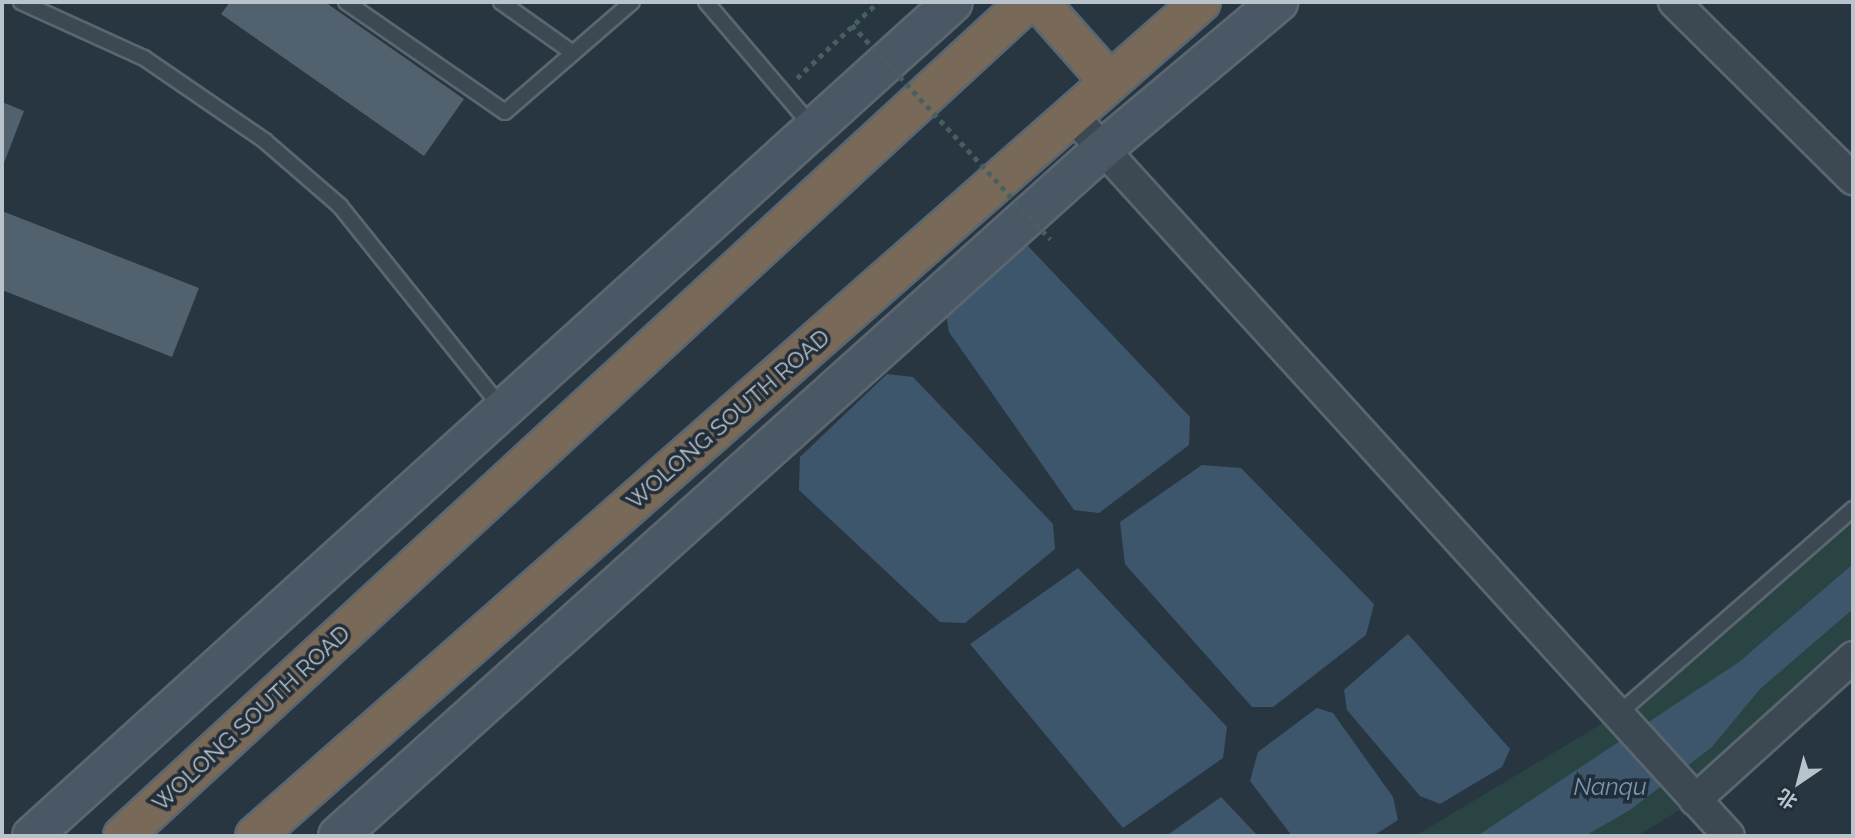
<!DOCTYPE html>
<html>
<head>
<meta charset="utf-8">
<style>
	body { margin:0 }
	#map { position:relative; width:1855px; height:838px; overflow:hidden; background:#283642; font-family:Raleway,"Noto Sans SC",sans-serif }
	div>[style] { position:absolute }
	.green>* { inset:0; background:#2a4343 }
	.water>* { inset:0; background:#3e566b }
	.building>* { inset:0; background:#51616d }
	.path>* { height:4.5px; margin-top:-2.25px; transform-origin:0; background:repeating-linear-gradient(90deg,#485f5f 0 5px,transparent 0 10px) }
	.roads { filter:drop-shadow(2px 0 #5a6670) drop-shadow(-2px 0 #5a6670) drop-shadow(0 2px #5a6670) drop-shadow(0 -2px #5a6670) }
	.lane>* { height:14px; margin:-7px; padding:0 7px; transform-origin:7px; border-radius:7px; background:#3c4852 }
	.street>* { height:30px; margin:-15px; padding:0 15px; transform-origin:15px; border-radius:15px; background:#3c4852 }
	.secondary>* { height:38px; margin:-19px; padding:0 19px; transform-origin:19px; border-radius:19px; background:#4a5765 }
	.highway>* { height:38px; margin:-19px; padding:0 19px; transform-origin:19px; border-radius:19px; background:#786959 }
	.path-bridge>* { height:4.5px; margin-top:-2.25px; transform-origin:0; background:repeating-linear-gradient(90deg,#485f5f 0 5px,transparent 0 10px) }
	span { translate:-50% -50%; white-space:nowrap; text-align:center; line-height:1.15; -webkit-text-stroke:7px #212d38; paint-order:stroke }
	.street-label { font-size:23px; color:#b9c3cc }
	.water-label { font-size:24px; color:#7b96ae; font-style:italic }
	.frame { position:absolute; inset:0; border:4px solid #b9c3cc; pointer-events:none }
	.north { position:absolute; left:1764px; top:747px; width:70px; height:70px; -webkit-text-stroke:5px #212d38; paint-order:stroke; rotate:215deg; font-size:19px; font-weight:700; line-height:28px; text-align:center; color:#b9c3cc }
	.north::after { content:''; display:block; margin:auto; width:24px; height:32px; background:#b9c3cc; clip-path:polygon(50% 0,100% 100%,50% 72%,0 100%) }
</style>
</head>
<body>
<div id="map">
	<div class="green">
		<i style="clip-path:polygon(1853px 509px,1853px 657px,1695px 800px,1638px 836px,1415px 836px,1618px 714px)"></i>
	</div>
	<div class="water">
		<i style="clip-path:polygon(1012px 242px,1028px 246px,1190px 417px,1189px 445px,1099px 513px,1074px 510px,949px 332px,945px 307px)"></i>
		<i style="clip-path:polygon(887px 374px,913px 377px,1053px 524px,1055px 549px,965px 623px,940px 622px,799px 490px,800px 457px)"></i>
		<i style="clip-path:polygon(1202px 465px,1241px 468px,1374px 604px,1366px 635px,1273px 707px,1252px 707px,1125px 564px,1120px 522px)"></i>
		<i style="clip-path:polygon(1853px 564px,1853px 609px,1760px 689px,1712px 747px,1630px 810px,1585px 836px,1477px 836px,1739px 662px)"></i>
		<i style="clip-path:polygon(1078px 568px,1227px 727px,1223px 758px,1123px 828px,970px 644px)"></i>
		<i style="clip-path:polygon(1408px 634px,1510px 749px,1502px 767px,1440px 804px,1420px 796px,1347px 710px,1344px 690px)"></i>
		<i style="clip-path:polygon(1317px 708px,1333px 713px,1393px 797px,1398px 820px,1373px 836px,1292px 836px,1250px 781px,1258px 752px)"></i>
		<i style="clip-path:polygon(1221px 797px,1258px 836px,1166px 836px)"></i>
	</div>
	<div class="building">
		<i style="clip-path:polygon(230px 2px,325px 2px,464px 99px,424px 156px,221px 14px)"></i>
		<i style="clip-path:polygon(2px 102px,24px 111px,2px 168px)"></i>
		<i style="clip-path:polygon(2px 211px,199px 288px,172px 357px,2px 290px)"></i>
	</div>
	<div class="path">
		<i style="left:797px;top:78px;width:111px;rotate:-43.2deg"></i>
	</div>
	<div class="roads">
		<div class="lane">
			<i style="left:21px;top:2px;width:135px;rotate:24.5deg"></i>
			<i style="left:144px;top:58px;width:147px;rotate:34.4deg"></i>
			<i style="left:265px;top:141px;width:99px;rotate:40.9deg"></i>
			<i style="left:340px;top:206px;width:259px;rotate:51.3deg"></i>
			<i style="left:346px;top:2px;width:193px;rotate:34.7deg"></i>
			<i style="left:505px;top:112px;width:168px;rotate:-40.9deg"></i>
			<i style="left:501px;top:2px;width:88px;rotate:35.3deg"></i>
			<i style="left:706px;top:2px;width:163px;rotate:49.5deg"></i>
			<i style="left:1618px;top:714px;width:312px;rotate:-41.1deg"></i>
		</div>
		<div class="street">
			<i style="left:1674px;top:2px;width:252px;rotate:44.7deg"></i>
			<i style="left:1072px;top:115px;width:975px;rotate:47.66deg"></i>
			<i style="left:1695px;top:800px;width:213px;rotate:-42.1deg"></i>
		</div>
		<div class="secondary">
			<i style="left:32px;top:836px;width:1242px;rotate:-42.16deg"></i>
			<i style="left:338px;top:836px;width:1028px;rotate:-41.93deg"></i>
			<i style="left:1103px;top:149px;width:229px;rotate:-40deg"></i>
		</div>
		<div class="highway">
			<i style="left:1039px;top:2px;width:107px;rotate:48.4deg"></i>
			<i style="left:123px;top:836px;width:1230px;rotate:-42.69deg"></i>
			<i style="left:255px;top:836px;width:1261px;rotate:-41.4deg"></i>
		</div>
	</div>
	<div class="path-bridge">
		<i style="left:852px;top:25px;width:292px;rotate:47.2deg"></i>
	</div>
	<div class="street-label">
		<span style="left:728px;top:419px;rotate:-41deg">WOLONG SOUTH ROAD</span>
		<span style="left:251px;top:718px;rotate:-43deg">WOLONG SOUTH ROAD</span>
	</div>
	<div class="water-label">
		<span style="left:1610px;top:787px">Nanqu</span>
	</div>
	<div class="frame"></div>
	<div class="north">北</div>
</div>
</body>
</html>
